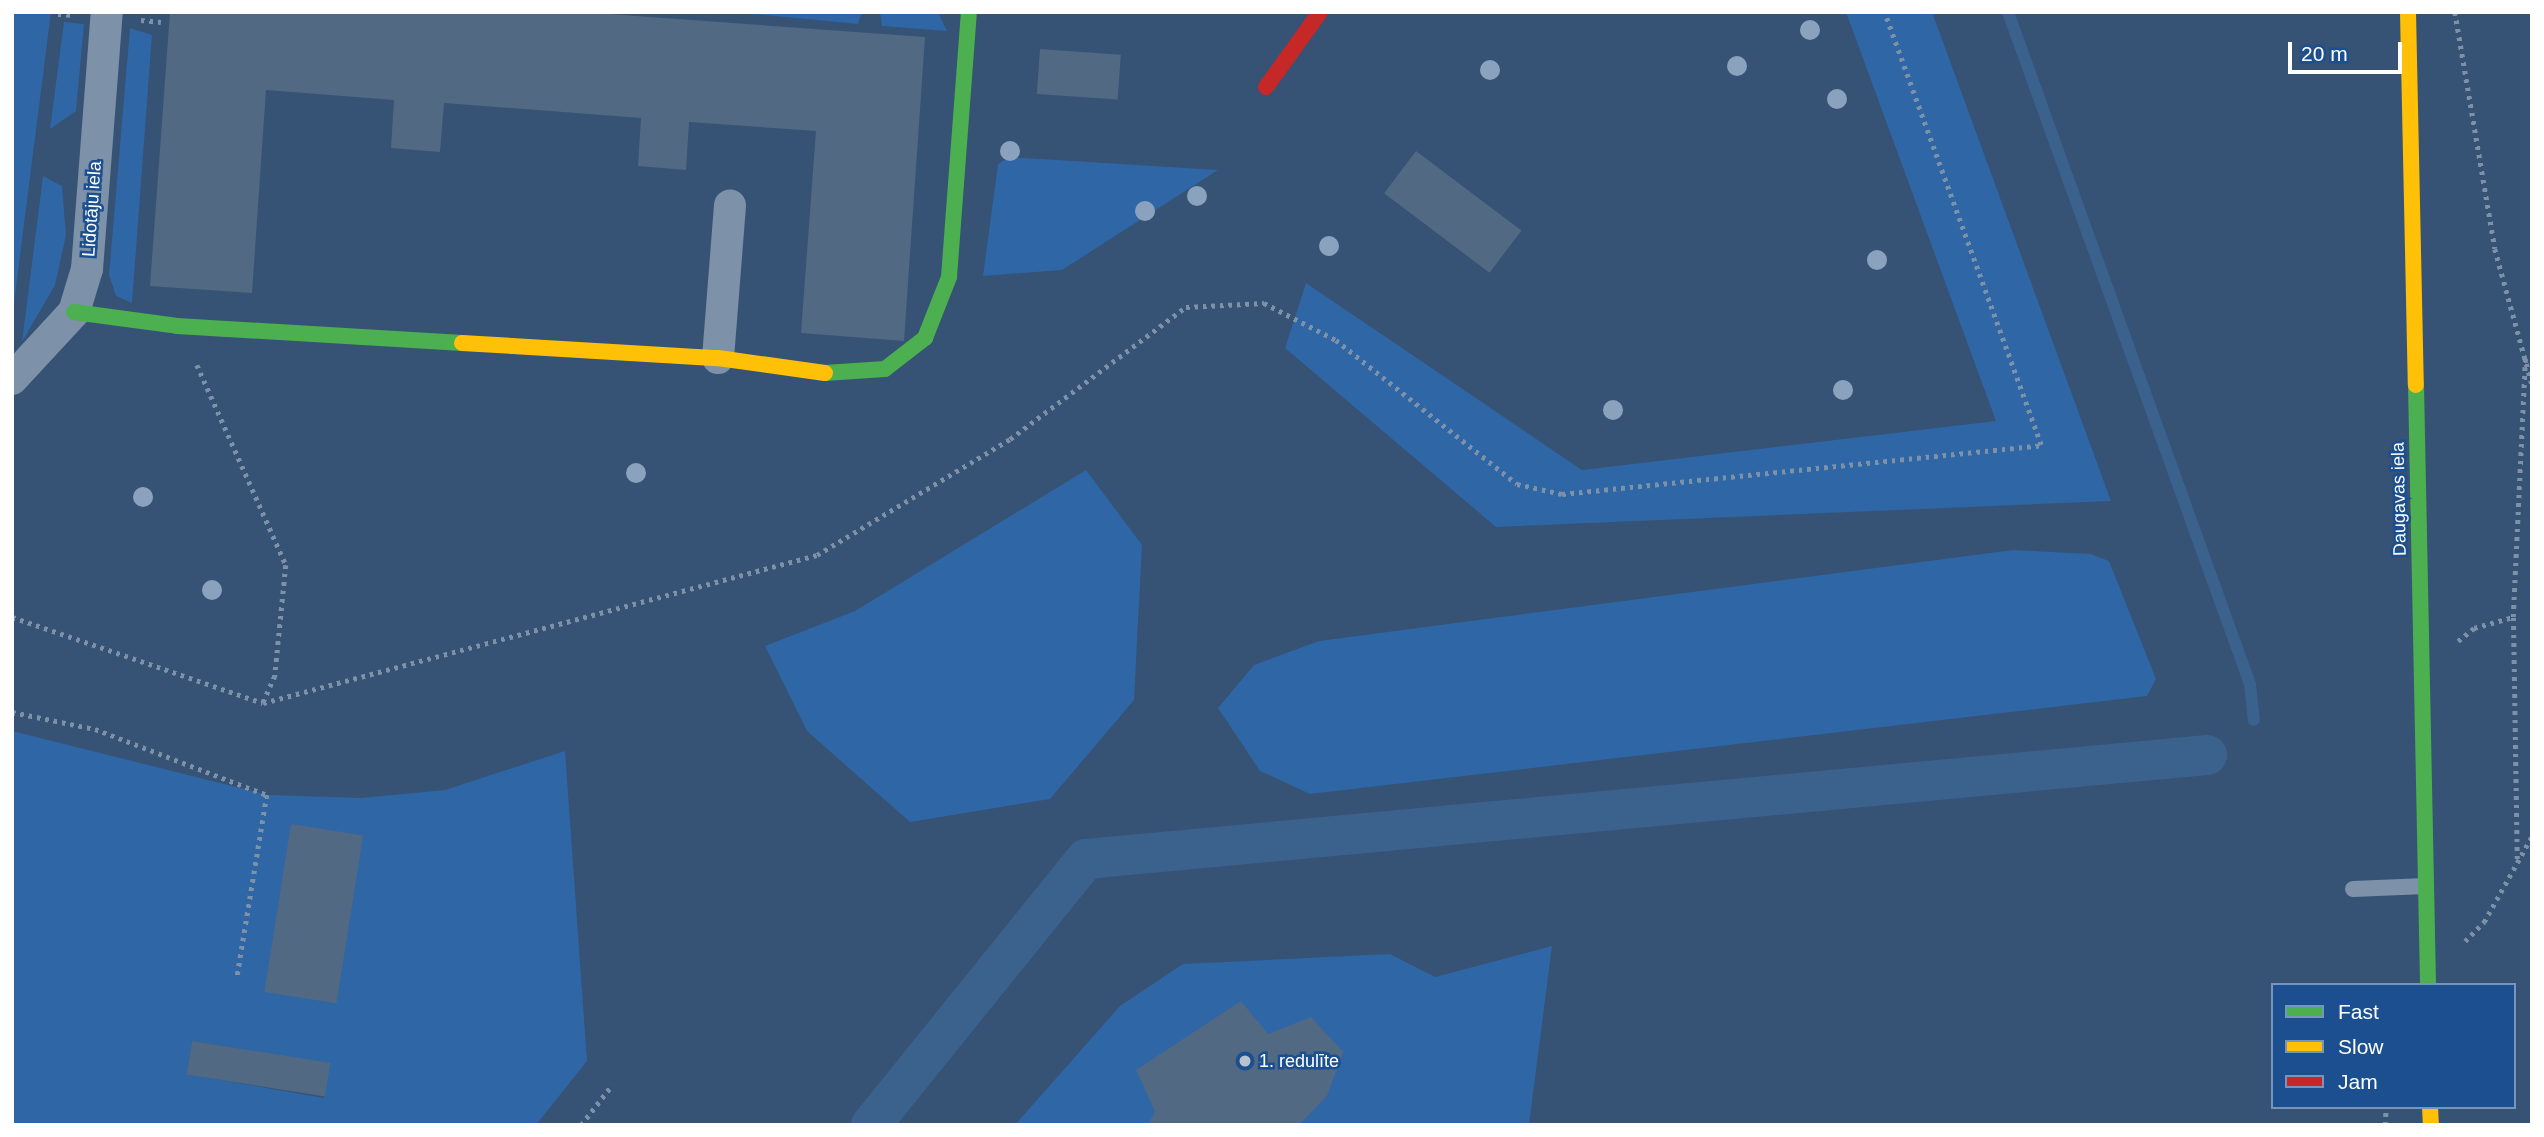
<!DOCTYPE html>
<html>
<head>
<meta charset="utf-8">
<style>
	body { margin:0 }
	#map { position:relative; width:2544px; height:1137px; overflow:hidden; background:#365274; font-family:Helvetica,sans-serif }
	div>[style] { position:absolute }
	.green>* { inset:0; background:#2f66a5 }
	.stream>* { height:12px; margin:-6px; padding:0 6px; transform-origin:6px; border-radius:6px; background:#3b618d }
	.canal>* { height:40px; margin:-20px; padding:0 20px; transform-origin:20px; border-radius:20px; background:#3b618d }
	.building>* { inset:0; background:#526984; transform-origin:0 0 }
	.path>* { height:4.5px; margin-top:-2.25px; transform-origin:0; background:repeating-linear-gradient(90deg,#7d92a8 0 3.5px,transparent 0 8.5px) }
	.lane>* { height:16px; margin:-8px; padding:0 8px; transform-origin:8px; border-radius:8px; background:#7d92a8 }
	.street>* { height:32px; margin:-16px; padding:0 16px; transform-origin:16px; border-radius:16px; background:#7d92a8 }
	.fast>* { height:16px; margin:-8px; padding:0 8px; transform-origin:8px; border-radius:8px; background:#4caf50 }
	.slow>* { height:16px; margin:-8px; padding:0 8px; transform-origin:8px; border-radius:8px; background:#ffc107 }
	.jam>* { height:16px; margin:-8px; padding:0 8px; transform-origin:8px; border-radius:8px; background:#c62828 }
	.trees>* { width:20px; height:20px; margin:-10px; border-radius:50%; background:#8aa2be }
	.dots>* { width:19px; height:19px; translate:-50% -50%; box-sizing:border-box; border:4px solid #1b4f8f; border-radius:50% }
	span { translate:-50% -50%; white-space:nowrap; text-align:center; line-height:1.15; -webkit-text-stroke:5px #1b4f8f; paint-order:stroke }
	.street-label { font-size:18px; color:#fff }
	.poi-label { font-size:18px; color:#fff }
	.left { translate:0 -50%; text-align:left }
	.frame { position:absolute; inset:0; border:14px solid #fff; pointer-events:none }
	.legend { position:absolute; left:2271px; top:983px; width:245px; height:126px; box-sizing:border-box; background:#1b4f8f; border:2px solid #7695bc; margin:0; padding:9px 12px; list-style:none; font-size:21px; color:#fff }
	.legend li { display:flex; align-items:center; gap:14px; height:35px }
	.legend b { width:35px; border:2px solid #7695bc }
	.scale { position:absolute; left:2288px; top:42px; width:114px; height:32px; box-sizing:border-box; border:4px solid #fff; border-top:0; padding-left:9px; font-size:21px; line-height:24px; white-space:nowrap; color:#fff; -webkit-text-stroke:5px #1b4f8f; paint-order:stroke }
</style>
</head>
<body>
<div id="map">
	<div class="green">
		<i style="clip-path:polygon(12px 12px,51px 12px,12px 319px)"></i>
		<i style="clip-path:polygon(735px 12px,862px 12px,858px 24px)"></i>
		<i style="clip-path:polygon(880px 12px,938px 12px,947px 31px,882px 26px)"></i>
		<i style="clip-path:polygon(1846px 12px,1932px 12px,2111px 501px,1496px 527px,1285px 348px,1306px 283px,1582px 470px,1996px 421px)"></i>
		<i style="clip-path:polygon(64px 22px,84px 24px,76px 111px,50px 129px)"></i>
		<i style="clip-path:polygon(130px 28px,152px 35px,132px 303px,116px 296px,109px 275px)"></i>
		<i style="clip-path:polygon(1010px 157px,1218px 170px,1062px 270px,983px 276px,998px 164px)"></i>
		<i style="clip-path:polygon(43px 176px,62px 186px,66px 235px,55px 285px,22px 342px)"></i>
		<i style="clip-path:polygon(1086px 470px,1142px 545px,1134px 700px,1050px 799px,910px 822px,807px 731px,765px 646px,855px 611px)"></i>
		<i style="clip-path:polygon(2013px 550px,2091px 554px,2109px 561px,2156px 679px,2147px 696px,1310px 794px,1260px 771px,1218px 708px,1254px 665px,1319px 641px)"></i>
		<i style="clip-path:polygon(evenodd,12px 731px,268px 795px,361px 798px,445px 790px,565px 751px,587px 1061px,536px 1125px,14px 1125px,12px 731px,192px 1041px,329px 1064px,324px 1098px,187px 1074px,192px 1041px)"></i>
		<i style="clip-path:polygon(1552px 946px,1529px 1125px,1015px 1125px,1120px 1006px,1183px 964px,1390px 954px,1435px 977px)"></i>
	</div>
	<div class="stream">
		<i style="left:2008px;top:12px;width:714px;rotate:70.2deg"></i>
		<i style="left:2250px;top:684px;width:36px;rotate:84deg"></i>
	</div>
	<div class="canal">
		<i style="left:871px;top:1125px;width:342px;rotate:-51.1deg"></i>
		<i style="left:1086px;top:859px;width:1126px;rotate:-5.3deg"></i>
	</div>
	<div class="building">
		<i style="clip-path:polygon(170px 12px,581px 12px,925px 37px,904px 341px,801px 333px,816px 131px,689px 122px,686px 170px,638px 166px,641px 118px,444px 103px,440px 152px,391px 148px,394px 100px,266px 90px,252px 293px,150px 286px)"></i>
		<i style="left:1040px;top:49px;width:81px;height:45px;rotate:4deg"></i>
		<i style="left:1416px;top:151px;width:132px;height:53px;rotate:37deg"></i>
		<i style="left:291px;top:824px;width:73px;height:170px;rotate:9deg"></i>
		<i style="clip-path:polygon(1241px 1001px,1268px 1034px,1311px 1017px,1343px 1052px,1327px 1096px,1299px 1125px,1148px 1125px,1155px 1111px,1136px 1070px)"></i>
		<i style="left:192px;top:1041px;width:140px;height:34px;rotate:9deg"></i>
	</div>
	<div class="path">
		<i style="left:2455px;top:12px;width:240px;rotate:80.4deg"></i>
		<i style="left:2495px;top:249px;width:140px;rotate:74.7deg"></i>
		<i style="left:58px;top:14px;width:16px;rotate:4deg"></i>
		<i style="left:141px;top:20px;width:20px;rotate:6deg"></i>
		<i style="left:197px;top:365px;width:219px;rotate:66deg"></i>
		<i style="left:286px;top:565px;width:112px;rotate:95.7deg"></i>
		<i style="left:275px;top:676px;width:30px;rotate:114deg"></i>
		<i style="left:263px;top:703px;width:573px;rotate:-14.96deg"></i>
		<i style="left:817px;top:555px;width:225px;rotate:-31deg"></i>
		<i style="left:1010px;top:439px;width:220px;rotate:-36.9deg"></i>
		<i style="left:1186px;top:307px;width:78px;rotate:-2.9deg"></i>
		<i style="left:1264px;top:303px;width:81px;rotate:27.2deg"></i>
		<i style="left:1336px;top:340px;width:231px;rotate:38.5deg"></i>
		<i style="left:1517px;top:484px;width:46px;rotate:12.5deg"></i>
		<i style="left:1562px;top:494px;width:481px;rotate:-5.8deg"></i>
		<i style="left:2041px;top:445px;width:461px;rotate:-109.9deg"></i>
		<i style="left:12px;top:617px;width:265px;rotate:18.9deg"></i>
		<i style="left:2458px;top:641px;width:21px;rotate:-39deg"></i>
		<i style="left:2474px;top:628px;width:41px;rotate:-15.8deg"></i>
		<i style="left:12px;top:712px;width:85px;rotate:11.6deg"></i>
		<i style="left:95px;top:729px;width:184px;rotate:21deg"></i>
		<i style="left:267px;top:795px;width:185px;rotate:99.3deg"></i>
		<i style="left:2517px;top:859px;width:242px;rotate:-90.9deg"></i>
		<i style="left:2513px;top:617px;width:259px;rotate:-87.3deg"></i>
		<i style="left:2465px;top:941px;width:27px;rotate:-45deg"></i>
		<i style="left:2484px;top:922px;width:98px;rotate:-60.8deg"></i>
		<i style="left:581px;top:1125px;width:51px;rotate:-52.2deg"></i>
		<i style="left:2385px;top:1125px;width:18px;rotate:-87deg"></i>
	</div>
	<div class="lane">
		<i style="left:2353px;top:889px;width:73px;rotate:-2.4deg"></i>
	</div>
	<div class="street">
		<i style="left:718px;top:358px;width:153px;rotate:-85.5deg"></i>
		<i style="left:12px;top:379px;width:91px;rotate:-47.2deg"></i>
		<i style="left:74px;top:312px;width:45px;rotate:-73.2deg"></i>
		<i style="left:87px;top:269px;width:258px;rotate:-85.6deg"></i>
	</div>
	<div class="fast">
		<i style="left:74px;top:312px;width:104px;rotate:7.7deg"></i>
		<i style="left:177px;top:326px;width:286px;rotate:3.4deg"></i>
		<i style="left:825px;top:373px;width:60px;rotate:-3.8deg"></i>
		<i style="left:885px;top:369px;width:51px;rotate:-37.8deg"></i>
		<i style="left:925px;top:338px;width:66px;rotate:-68.5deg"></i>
		<i style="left:949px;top:277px;width:266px;rotate:-85.7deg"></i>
		<i style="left:2416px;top:385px;width:600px;rotate:88.85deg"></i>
	</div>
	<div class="slow">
		<i style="left:2408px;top:12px;width:373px;rotate:88.8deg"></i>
		<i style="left:462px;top:343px;width:256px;rotate:3.4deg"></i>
		<i style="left:718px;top:358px;width:108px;rotate:8deg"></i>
		<i style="left:2430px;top:1107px;width:18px;rotate:87deg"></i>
	</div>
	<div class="jam">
		<i style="left:1266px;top:87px;width:92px;rotate:-54.2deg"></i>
	</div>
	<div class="trees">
		<i style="left:1810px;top:30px"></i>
		<i style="left:1737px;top:66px"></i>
		<i style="left:1490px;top:70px"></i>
		<i style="left:1837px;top:99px"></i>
		<i style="left:1010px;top:151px"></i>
		<i style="left:1197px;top:196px"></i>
		<i style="left:1145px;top:211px"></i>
		<i style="left:1329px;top:246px"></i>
		<i style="left:1877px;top:260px"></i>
		<i style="left:1843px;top:390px"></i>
		<i style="left:1613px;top:410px"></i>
		<i style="left:636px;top:473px"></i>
		<i style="left:143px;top:497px"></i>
		<i style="left:212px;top:590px"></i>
	</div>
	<div class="dots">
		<i style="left:1245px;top:1061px;background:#b9c2ce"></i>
	</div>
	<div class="street-label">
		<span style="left:92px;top:209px;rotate:-86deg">Lidotāju iela</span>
		<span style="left:2399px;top:499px;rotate:-91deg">Daugavas iela</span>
	</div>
	<div class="poi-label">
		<span class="left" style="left:1259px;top:1061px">1. redulīte</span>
	</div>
	<div class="frame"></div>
	<ul class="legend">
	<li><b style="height:9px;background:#4caf50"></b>Fast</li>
	<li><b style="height:9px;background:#ffc107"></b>Slow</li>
	<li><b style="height:9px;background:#c62828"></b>Jam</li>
	</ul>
	<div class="scale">20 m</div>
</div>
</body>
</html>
